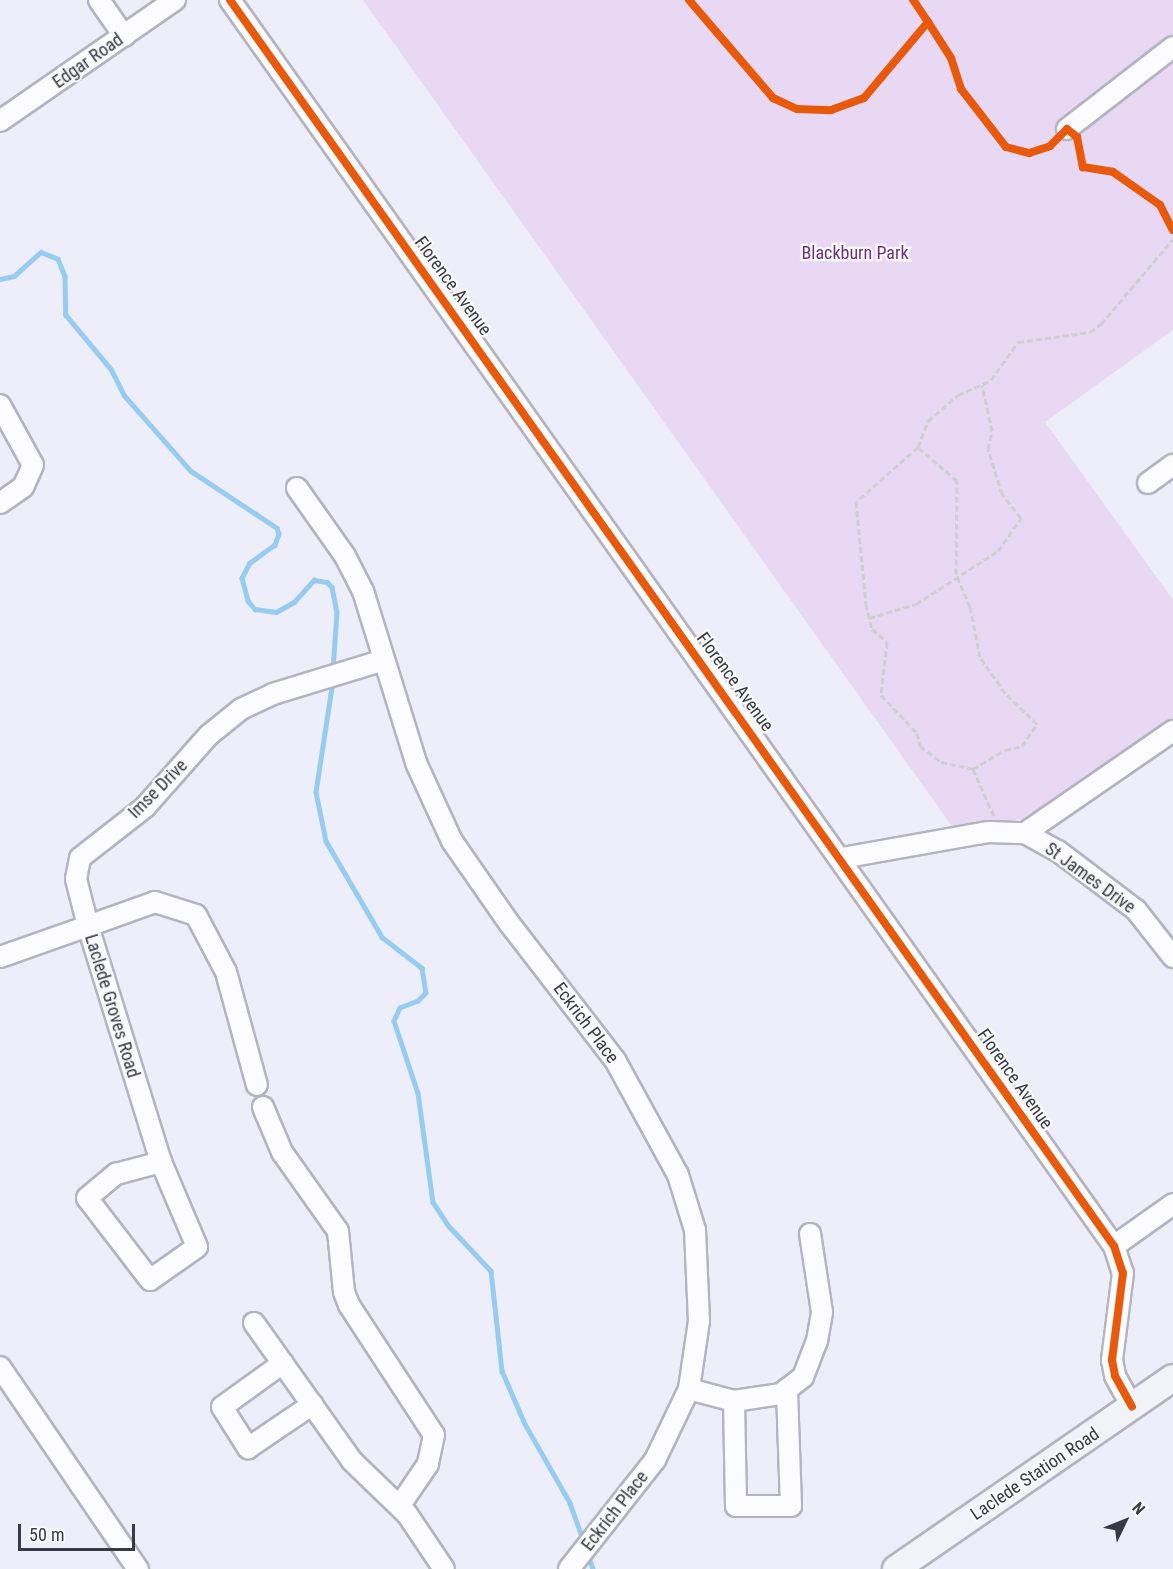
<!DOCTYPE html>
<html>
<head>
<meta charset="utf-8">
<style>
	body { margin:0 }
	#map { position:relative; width:1173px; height:1569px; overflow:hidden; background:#edeef9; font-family:"Roboto Condensed",sans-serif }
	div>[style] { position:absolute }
	.green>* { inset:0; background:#e9d8f3 }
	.stream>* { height:4.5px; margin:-2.25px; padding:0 2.25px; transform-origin:2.25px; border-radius:2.25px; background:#96ccf0 }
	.path>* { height:3px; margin-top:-1.5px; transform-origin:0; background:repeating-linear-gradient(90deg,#cfcfd3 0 6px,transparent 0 9px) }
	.roads { filter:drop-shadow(2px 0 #b3b4bf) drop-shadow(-2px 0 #b3b4bf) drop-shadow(0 2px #b3b4bf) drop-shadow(0 -2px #b3b4bf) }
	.minor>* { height:20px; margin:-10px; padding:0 10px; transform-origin:10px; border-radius:10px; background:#fcfcfe }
	.major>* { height:26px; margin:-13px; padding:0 13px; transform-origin:13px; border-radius:13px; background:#f0f3f8 }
	.cycleway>* { height:8px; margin:-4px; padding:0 4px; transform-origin:4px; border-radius:4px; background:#e8590c }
	span { translate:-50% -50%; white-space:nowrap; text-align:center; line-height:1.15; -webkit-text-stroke:4.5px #f9f9f9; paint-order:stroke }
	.street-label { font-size:18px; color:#373945 }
	.park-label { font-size:18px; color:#6d327b }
	.north { position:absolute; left:1095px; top:1491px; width:60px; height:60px; -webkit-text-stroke:4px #f9f9f9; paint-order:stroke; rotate:47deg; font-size:16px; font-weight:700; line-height:24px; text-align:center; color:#373945 }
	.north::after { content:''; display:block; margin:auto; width:21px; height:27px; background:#373945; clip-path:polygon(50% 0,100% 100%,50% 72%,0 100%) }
	.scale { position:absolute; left:18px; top:1524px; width:117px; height:27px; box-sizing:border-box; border:3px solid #373945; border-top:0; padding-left:8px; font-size:18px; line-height:21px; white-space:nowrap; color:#373945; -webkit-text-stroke:4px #f9f9f9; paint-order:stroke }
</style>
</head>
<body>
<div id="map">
	<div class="green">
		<i style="clip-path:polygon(363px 0,1173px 0,1173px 330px,1045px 422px,1173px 600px,1173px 724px,1037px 817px,954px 829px)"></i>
	</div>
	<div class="stream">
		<i style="left:0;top:279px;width:14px;rotate:-12deg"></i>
		<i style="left:14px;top:276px;width:36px;rotate:-42deg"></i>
		<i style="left:41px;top:252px;width:18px;rotate:22deg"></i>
		<i style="left:58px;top:259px;width:18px;rotate:68deg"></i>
		<i style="left:65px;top:276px;width:39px;rotate:89deg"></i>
		<i style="left:66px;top:315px;width:70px;rotate:50.2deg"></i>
		<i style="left:111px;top:369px;width:29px;rotate:63deg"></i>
		<i style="left:124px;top:395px;width:101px;rotate:48.6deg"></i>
		<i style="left:191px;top:471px;width:103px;rotate:33.5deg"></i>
		<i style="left:277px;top:528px;width:6px;rotate:72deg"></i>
		<i style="left:279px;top:534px;width:12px;rotate:110deg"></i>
		<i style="left:275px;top:545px;width:31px;rotate:144deg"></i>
		<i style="left:250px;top:563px;width:17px;rotate:118deg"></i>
		<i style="left:242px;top:578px;width:24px;rotate:75deg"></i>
		<i style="left:248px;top:601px;width:11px;rotate:49deg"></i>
		<i style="left:255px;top:609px;width:21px;rotate:8deg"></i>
		<i style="left:276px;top:612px;width:21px;rotate:-29deg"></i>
		<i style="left:294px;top:602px;width:30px;rotate:-48deg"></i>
		<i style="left:314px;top:580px;width:13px;rotate:9deg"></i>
		<i style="left:327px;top:582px;width:7px;rotate:45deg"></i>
		<i style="left:332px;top:587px;width:25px;rotate:79deg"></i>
		<i style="left:337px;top:612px;width:58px;rotate:93.9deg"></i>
		<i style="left:333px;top:681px;width:112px;rotate:98.7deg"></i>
		<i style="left:316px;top:792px;width:50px;rotate:78.5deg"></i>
		<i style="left:326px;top:841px;width:111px;rotate:59.7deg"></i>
		<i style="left:382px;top:937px;width:51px;rotate:37.8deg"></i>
		<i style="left:422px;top:968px;width:25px;rotate:81deg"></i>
		<i style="left:426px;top:993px;width:11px;rotate:135deg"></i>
		<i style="left:418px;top:1001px;width:19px;rotate:159deg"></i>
		<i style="left:400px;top:1008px;width:14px;rotate:115deg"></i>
		<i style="left:394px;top:1021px;width:76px;rotate:71.6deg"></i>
		<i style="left:418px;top:1093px;width:110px;rotate:82.2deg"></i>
		<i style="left:433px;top:1202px;width:27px;rotate:57deg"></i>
		<i style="left:448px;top:1225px;width:63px;rotate:46.9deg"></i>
		<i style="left:491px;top:1271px;width:101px;rotate:83.7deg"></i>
		<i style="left:502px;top:1371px;width:58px;rotate:66.5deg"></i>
		<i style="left:525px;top:1424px;width:91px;rotate:60.3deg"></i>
		<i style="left:570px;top:1503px;width:41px;rotate:70.3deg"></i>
		<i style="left:588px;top:1555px;width:15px;rotate:70deg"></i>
	</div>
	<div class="path">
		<i style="left:918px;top:447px;width:83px;rotate:138.4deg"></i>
		<i style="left:856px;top:502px;width:102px;rotate:84.4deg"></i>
		<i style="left:866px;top:604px;width:26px;rotate:77deg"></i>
		<i style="left:872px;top:629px;width:20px;rotate:41deg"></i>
		<i style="left:887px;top:642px;width:53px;rotate:96.5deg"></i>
		<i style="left:881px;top:695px;width:52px;rotate:46.5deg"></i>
		<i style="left:917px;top:733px;width:13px;rotate:77deg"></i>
		<i style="left:920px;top:746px;width:26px;rotate:37deg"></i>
		<i style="left:941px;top:762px;width:33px;rotate:12deg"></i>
		<i style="left:973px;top:769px;width:51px;rotate:65.9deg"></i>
		<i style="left:869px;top:618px;width:49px;rotate:-16.6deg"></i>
		<i style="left:916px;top:604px;width:98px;rotate:-32.9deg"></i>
		<i style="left:998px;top:551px;width:40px;rotate:-55.1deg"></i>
		<i style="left:1021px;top:518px;width:31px;rotate:-128deg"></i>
		<i style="left:1002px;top:494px;width:47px;rotate:-107.3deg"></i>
		<i style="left:988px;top:449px;width:18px;rotate:-77deg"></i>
		<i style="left:992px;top:431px;width:47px;rotate:-102.3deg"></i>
		<i style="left:973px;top:769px;width:37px;rotate:-31deg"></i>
		<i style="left:1005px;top:750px;width:17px;rotate:-13deg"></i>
		<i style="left:1022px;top:746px;width:27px;rotate:-56deg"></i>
		<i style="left:1037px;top:724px;width:45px;rotate:-135.9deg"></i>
		<i style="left:1005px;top:693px;width:44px;rotate:-124.8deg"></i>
		<i style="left:980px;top:657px;width:51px;rotate:-101.3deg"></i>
		<i style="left:970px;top:607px;width:36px;rotate:-113deg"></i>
		<i style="left:956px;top:574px;width:93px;rotate:-89.4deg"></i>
		<i style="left:957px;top:481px;width:52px;rotate:-138.9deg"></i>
		<i style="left:918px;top:447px;width:28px;rotate:-69deg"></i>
		<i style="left:928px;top:421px;width:40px;rotate:-41deg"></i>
		<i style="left:958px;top:395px;width:36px;rotate:-24deg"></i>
		<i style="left:991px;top:380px;width:47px;rotate:-54.6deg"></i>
		<i style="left:1018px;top:342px;width:73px;rotate:-7.9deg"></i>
		<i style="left:1090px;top:332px;width:14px;rotate:-36deg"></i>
		<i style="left:1101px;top:324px;width:111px;rotate:-49.7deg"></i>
	</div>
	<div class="roads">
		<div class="minor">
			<i style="left:99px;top:0;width:44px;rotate:55.2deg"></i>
			<i style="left:230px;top:0;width:1528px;rotate:54.65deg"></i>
			<i style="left:1114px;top:1246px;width:28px;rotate:72deg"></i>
			<i style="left:1123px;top:1273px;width:88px;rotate:97.2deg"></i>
			<i style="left:1112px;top:1360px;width:16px;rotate:79deg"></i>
			<i style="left:1115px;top:1376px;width:35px;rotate:61deg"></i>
			<i style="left:0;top:121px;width:213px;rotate:-34.7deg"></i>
			<i style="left:1067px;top:129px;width:134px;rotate:-37.7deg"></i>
			<i style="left:0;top:405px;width:68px;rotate:61.2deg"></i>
			<i style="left:33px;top:465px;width:24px;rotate:114deg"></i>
			<i style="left:23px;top:487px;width:28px;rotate:145deg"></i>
			<i style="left:1148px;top:483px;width:31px;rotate:-36deg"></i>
			<i style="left:297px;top:488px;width:83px;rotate:54.8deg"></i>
			<i style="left:345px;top:556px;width:39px;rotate:63deg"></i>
			<i style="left:363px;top:591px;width:182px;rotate:72.8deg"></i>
			<i style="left:417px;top:765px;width:84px;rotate:65.3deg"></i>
			<i style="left:452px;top:841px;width:100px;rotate:55.2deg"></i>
			<i style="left:509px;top:923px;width:173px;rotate:52.3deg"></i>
			<i style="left:615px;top:1060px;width:131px;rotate:61.3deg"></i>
			<i style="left:678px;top:1175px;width:58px;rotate:72.8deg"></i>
			<i style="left:695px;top:1230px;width:91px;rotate:87.5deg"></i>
			<i style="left:699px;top:1321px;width:69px;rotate:98.4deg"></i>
			<i style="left:689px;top:1389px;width:79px;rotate:115.6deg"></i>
			<i style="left:655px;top:1460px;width:139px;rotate:128.3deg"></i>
			<i style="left:1025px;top:833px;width:38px;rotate:29deg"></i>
			<i style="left:1058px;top:851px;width:98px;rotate:37.1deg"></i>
			<i style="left:1136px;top:910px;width:60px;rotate:51.8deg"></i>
			<i style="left:842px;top:858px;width:148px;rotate:-10.1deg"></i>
			<i style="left:988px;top:832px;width:37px;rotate:2deg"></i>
			<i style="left:1025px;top:833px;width:180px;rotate:-34.6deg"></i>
			<i style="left:0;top:957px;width:93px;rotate:-19.4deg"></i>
			<i style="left:88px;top:926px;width:49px;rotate:-104.3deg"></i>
			<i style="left:76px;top:879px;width:21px;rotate:-79deg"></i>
			<i style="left:80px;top:858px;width:83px;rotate:-38.1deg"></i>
			<i style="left:145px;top:807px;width:96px;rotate:-48.4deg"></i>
			<i style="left:209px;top:735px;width:41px;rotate:-39.1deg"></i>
			<i style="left:241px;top:709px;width:35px;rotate:-25deg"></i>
			<i style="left:273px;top:694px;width:116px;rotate:-17deg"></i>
			<i style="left:263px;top:1107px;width:49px;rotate:67.1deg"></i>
			<i style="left:282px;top:1152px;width:97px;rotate:54.7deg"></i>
			<i style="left:338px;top:1231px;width:61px;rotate:84.4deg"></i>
			<i style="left:344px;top:1292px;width:14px;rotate:69deg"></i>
			<i style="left:349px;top:1305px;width:155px;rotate:56.8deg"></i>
			<i style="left:434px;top:1435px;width:30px;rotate:102deg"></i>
			<i style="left:428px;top:1464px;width:50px;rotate:124.3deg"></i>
			<i style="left:161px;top:1162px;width:92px;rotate:67deg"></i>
			<i style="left:197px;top:1247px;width:57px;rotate:144.9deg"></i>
			<i style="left:150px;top:1280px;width:103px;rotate:-127.5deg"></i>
			<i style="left:87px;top:1198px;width:38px;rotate:-40deg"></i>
			<i style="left:116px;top:1174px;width:47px;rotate:-14.9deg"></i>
			<i style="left:161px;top:1162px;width:247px;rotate:-107.2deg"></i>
			<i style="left:88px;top:926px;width:71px;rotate:-19.7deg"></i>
			<i style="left:155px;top:902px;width:43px;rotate:17.6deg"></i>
			<i style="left:196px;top:915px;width:64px;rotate:62.2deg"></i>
			<i style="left:226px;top:972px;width:117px;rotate:74.7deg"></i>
			<i style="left:1114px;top:1246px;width:72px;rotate:-35.4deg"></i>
			<i style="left:254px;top:1323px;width:169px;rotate:54.6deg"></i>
			<i style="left:352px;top:1461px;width:76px;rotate:43.9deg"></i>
			<i style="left:407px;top:1514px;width:66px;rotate:56.1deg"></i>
			<i style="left:283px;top:1363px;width:75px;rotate:144.2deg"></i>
			<i style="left:222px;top:1407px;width:49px;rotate:57.6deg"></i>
			<i style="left:248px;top:1448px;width:78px;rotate:-34.1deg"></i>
			<i style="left:0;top:1367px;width:245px;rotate:55.7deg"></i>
			<i style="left:689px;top:1389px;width:47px;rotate:14.9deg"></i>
			<i style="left:734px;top:1401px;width:48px;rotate:-8.5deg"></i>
			<i style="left:781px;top:1394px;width:28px;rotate:-38deg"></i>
			<i style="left:803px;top:1377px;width:39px;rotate:-69deg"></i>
			<i style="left:817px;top:1341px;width:29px;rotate:-80deg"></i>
			<i style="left:822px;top:1312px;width:79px;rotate:-98.7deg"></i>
			<i style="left:734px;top:1401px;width:105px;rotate:88.9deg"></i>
			<i style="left:736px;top:1506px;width:55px"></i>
			<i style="left:791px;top:1506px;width:117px;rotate:-92deg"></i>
		</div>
		<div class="major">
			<i style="left:896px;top:1569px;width:336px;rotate:-34.6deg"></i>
		</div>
	</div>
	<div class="cycleway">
		<i style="left:230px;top:0;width:1528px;rotate:54.65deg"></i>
		<i style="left:1114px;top:1246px;width:28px;rotate:72deg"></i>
		<i style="left:1123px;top:1273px;width:88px;rotate:97.2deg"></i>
		<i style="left:1112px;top:1360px;width:16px;rotate:79deg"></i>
		<i style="left:1115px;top:1376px;width:35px;rotate:61deg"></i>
		<i style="left:689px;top:0;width:129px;rotate:49.4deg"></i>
		<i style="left:773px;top:98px;width:26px;rotate:25deg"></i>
		<i style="left:797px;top:109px;width:34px;rotate:2deg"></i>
		<i style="left:831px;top:110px;width:35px;rotate:-20deg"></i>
		<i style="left:864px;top:98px;width:99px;rotate:-49.9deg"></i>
		<i style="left:928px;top:22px;width:27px;rotate:-124deg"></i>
		<i style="left:928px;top:22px;width:43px;rotate:57.4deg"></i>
		<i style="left:951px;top:58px;width:33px;rotate:72deg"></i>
		<i style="left:961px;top:89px;width:73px;rotate:52.2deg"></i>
		<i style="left:1006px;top:147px;width:24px;rotate:15deg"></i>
		<i style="left:1029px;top:153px;width:22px;rotate:-18deg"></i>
		<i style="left:1050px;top:146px;width:24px;rotate:-45deg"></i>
		<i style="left:1067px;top:129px;width:13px;rotate:39deg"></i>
		<i style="left:1077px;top:137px;width:31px;rotate:79deg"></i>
		<i style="left:1083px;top:167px;width:30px;rotate:9deg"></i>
		<i style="left:1113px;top:172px;width:57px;rotate:35.1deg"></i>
		<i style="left:1160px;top:205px;width:28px;rotate:63deg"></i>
	</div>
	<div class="street-label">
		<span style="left:88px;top:61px;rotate:-35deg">Edgar Road</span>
		<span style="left:453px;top:286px;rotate:54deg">Florence Avenue</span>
		<span style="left:735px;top:682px;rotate:54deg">Florence Avenue</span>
		<span style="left:158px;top:789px;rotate:-45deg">Imse Drive</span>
		<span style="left:1090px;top:878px;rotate:36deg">St James Drive</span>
		<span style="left:112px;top:1006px;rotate:73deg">Laclede Groves Road</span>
		<span style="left:586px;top:1023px;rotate:53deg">Eckrich Place</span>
		<span style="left:1015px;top:1079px;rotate:55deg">Florence Avenue</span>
		<span style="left:1035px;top:1474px;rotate:-34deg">Laclede Station Road</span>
		<span style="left:615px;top:1511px;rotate:-52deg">Eckrich Place</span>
	</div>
	<div class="park-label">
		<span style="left:855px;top:253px">Blackburn Park</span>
	</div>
	<div class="north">N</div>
	<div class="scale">50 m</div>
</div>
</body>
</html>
